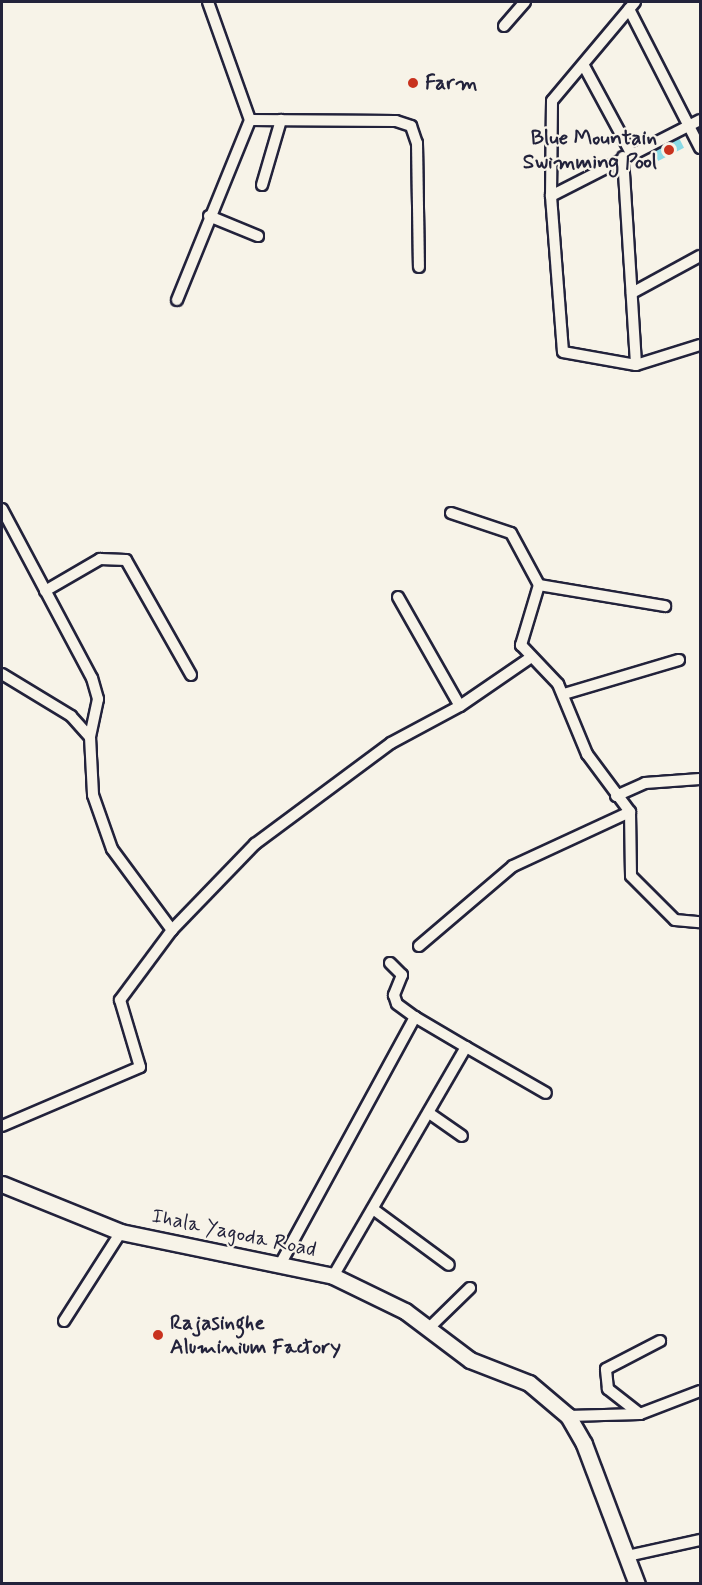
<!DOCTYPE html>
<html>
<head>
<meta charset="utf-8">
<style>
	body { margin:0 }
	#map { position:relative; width:702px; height:1585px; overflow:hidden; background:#f7f3e8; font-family:Mynerve,sans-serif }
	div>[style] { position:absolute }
	.water>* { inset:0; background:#8adae6; transform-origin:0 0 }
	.roads { filter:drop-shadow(2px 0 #22223b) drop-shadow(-2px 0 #22223b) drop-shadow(0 2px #22223b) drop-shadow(0 -2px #22223b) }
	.street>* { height:10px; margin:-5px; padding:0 5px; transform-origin:5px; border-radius:5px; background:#f7f3e8 }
	.secondary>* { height:15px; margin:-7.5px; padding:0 7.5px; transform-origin:7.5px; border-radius:7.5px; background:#f7f3e8 }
	.dots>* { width:16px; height:16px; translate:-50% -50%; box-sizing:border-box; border:3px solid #f7f3e8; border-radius:50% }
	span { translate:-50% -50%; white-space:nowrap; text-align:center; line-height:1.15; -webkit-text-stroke:4.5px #f7f3e8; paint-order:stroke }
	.poi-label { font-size:21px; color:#22223b; font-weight:700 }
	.left { translate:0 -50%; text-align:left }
	.right { translate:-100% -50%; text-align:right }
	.street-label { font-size:21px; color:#22223b }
	.frame { position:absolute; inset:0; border:3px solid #22223b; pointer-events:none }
</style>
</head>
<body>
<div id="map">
	<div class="water">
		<i style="left:679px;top:138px;width:11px;height:29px;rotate:63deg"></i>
	</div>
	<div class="roads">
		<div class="street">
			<i style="left:208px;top:2px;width:125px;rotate:70.4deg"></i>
			<i style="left:635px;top:2px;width:129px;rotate:130deg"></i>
			<i style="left:552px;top:101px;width:95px;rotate:90.6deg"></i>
			<i style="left:551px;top:196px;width:156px;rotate:85.6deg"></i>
			<i style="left:563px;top:352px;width:74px;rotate:10.1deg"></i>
			<i style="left:636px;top:365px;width:67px;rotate:-17.4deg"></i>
			<i style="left:629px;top:9px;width:156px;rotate:62.9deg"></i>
			<i style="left:504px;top:26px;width:32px;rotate:-49deg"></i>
			<i style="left:584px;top:66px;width:99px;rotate:61.6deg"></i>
			<i style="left:250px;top:120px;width:146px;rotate:0.4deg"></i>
			<i style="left:396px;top:121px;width:16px;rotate:18deg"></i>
			<i style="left:411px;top:126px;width:18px;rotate:71deg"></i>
			<i style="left:417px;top:143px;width:124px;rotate:89.1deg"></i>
			<i style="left:623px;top:157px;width:208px;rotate:86.4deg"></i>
			<i style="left:262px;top:185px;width:68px;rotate:-73.7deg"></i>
			<i style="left:551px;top:196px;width:167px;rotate:-27deg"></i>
			<i style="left:209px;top:216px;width:53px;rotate:22.2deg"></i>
			<i style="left:632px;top:293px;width:77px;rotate:-28.6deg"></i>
			<i style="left:177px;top:300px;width:194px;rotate:-67.9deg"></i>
			<i style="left:2px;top:509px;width:191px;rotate:62deg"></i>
			<i style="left:92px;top:678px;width:22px;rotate:74deg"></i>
			<i style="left:98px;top:699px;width:39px;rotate:102deg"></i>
			<i style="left:451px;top:513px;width:63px;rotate:18.4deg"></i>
			<i style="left:511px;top:533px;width:59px;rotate:61.7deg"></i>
			<i style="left:539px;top:585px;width:63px;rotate:106.7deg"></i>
			<i style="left:521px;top:645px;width:54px;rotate:46.5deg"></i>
			<i style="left:558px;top:684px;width:76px;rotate:67.5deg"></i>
			<i style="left:587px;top:754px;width:72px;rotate:53.4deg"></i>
			<i style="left:630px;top:812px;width:64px;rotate:89.1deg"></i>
			<i style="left:631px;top:876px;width:62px;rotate:45deg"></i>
			<i style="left:675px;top:920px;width:25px;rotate:5deg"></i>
			<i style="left:539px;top:585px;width:128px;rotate:9.5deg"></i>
			<i style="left:45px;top:591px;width:64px;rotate:-30.2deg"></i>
			<i style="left:100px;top:559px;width:26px;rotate:2deg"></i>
			<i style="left:126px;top:560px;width:132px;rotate:60.5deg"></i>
			<i style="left:398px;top:597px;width:125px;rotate:60.4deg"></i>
			<i style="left:2px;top:674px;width:81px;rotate:31.3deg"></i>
			<i style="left:71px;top:716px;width:28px;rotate:48deg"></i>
			<i style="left:90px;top:737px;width:58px;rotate:87deg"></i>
			<i style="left:93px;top:795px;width:57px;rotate:70.6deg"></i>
			<i style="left:112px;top:849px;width:101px;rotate:53.5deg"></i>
			<i style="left:564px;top:694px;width:120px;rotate:-16.5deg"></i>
			<i style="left:616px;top:796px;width:32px;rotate:-24deg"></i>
			<i style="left:645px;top:783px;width:55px;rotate:-4.2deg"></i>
			<i style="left:419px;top:946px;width:123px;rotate:-40.4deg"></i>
			<i style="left:513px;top:866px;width:129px;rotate:-24.8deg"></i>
			<i style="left:390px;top:963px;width:17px;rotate:45deg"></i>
			<i style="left:402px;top:975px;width:22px;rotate:112deg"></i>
			<i style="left:394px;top:995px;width:9px;rotate:72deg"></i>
			<i style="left:397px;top:1004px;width:22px;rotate:36deg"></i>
			<i style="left:466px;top:1047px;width:92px;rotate:29.9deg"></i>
			<i style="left:429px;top:1113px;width:40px;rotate:34.9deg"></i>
			<i style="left:2px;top:1126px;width:150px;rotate:-23.1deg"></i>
			<i style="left:140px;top:1067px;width:70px;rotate:-106.6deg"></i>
			<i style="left:120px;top:1000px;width:87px;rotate:-53.4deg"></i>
			<i style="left:172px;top:930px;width:120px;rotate:-46deg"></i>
			<i style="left:255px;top:844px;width:169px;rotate:-36.6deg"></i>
			<i style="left:391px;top:743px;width:78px;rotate:-28.2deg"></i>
			<i style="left:460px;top:706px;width:85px;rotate:-34.4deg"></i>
			<i style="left:373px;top:1209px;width:94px;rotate:36.4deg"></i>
			<i style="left:282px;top:1261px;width:278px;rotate:-61.4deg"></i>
			<i style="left:415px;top:1017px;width:59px;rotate:30.5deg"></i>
			<i style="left:466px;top:1047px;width:265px;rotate:120.1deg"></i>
			<i style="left:64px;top:1321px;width:106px;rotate:-57.4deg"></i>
			<i style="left:430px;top:1327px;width:56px;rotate:-44.3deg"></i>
			<i style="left:640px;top:1414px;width:41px;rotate:-142deg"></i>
			<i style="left:608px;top:1389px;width:20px;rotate:-96deg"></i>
			<i style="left:606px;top:1369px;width:61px;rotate:-27.4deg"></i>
			<i style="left:568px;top:1416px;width:72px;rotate:-1.6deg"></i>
			<i style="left:640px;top:1414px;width:64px;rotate:-21deg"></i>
			<i style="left:627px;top:1556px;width:75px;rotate:-12.4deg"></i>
		</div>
		<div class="secondary">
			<i style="left:2px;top:1184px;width:128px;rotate:22deg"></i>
			<i style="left:121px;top:1232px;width:217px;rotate:11.7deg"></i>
			<i style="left:333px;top:1276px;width:80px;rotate:25.9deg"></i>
			<i style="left:405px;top:1311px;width:81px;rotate:37deg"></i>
			<i style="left:470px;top:1360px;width:63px;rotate:21.3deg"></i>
			<i style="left:529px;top:1383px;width:51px;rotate:40.2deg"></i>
			<i style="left:568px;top:1416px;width:32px;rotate:60deg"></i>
			<i style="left:584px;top:1444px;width:150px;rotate:69.3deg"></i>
		</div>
	</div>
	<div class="dots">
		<i style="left:413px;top:83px;background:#c8321e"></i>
		<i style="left:669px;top:150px;background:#c8321e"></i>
		<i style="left:158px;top:1335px;background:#c8321e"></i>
	</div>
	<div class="poi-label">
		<span class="left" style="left:425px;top:83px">Farm</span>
		<span class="right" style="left:657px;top:150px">Blue Mountain<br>Swimming Pool</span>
		<span class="left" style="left:170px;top:1335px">Rajasinghe<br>Aluminium Factory</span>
	</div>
	<div class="street-label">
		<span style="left:234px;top:1233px;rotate:12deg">Ihala Yagoda Road</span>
	</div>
	<div class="frame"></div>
</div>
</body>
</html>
